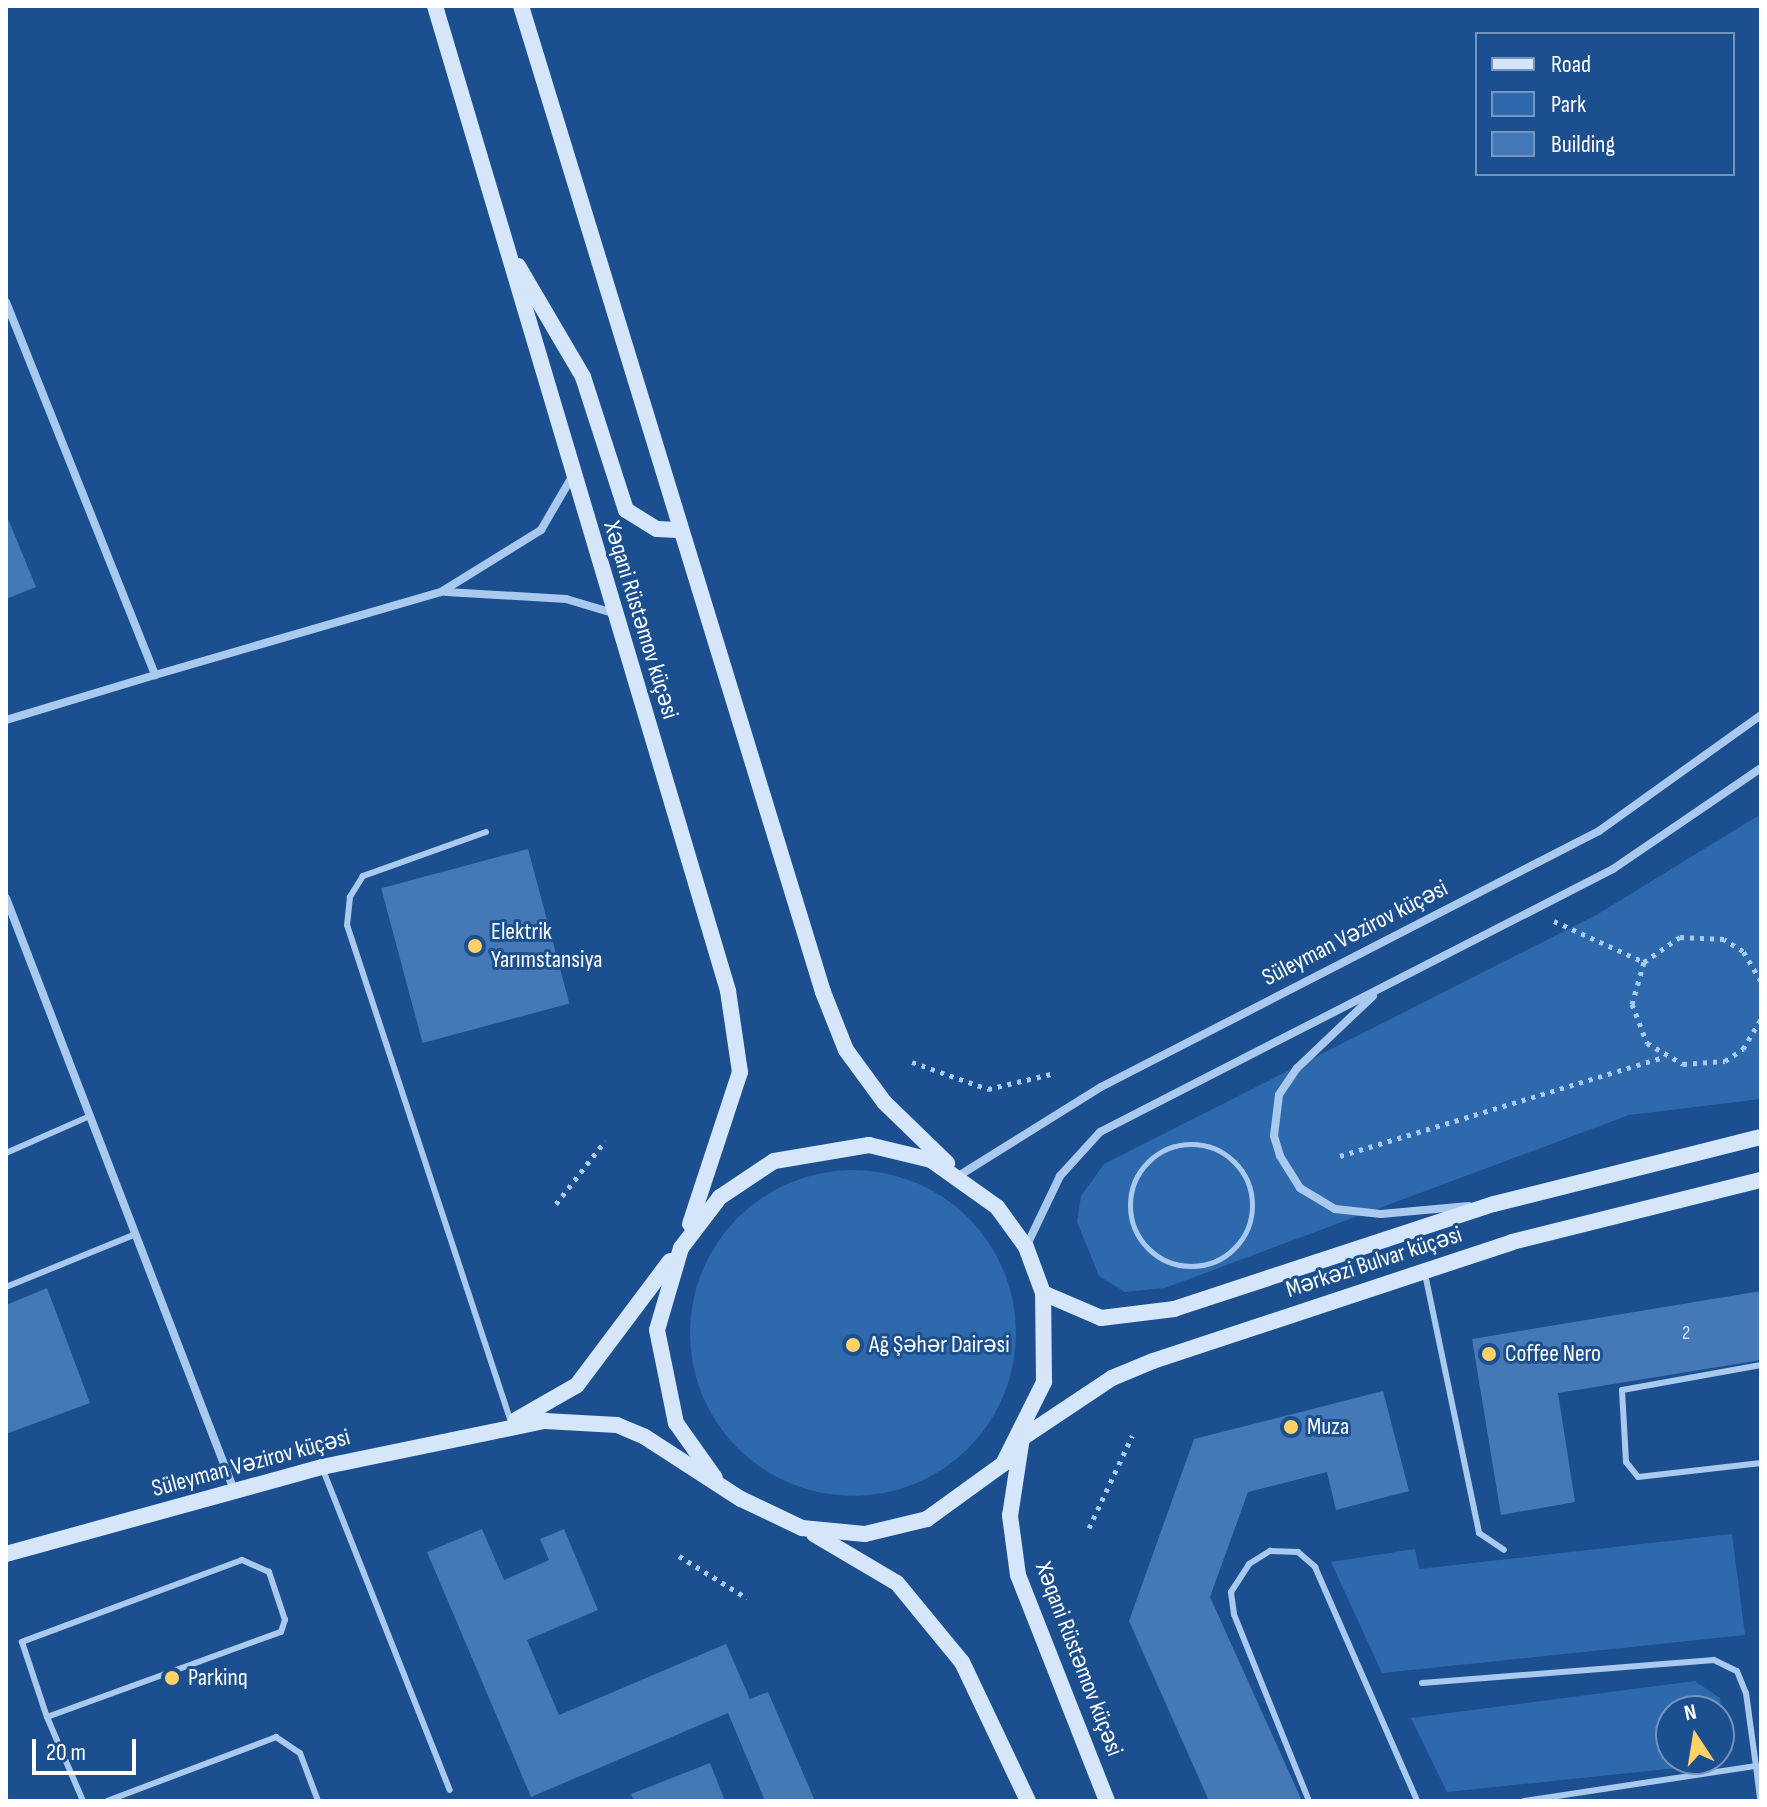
<!DOCTYPE html>
<html>
<head>
<meta charset="utf-8">
<style>
	body { margin:0 }
	#map { position:relative; width:1767px; height:1807px; overflow:hidden; background:#1b4f8f; font-family:"Sofia Sans Condensed",sans-serif }
	div>[style] { position:absolute }
	.green>* { inset:0; background:#2e69ad }
	.round { border-radius:50% }
	.building>* { inset:0; background:#4478b7; transform-origin:0 0 }
	.path>* { height:5px; margin-top:-2.5px; transform-origin:0; background:repeating-linear-gradient(90deg,#a9c9ee 0 4px,transparent 0 10px) }
	.path>.ring { margin:-2.5px; padding:0; box-sizing:content-box; background:none; border:5px solid #a9c9ee; border-radius:50% }
	.lane>* { height:6px; margin:-3px; padding:0 3px; transform-origin:3px; border-radius:3px; background:#a9c9ee }
	.street>* { height:8px; margin:-4px; padding:0 4px; transform-origin:4px; border-radius:4px; background:#a9c9ee }
	.secondary>* { height:16px; margin:-8px; padding:0 8px; transform-origin:8px; border-radius:8px; background:#d6e6fa }
	.dots>* { width:22px; height:22px; translate:-50% -50%; box-sizing:border-box; border:4px solid #1b4f8f; border-radius:50% }
	span { translate:-50% -50%; white-space:nowrap; text-align:center; line-height:1.15; -webkit-text-stroke:6px #1b4f8f; paint-order:stroke }
	.number-label { font-size:20px; color:#d0dded }
	.number-label span { -webkit-text-stroke-width:0 }
	.street-label { font-size:24px; color:#fff }
	.poi-label { font-size:24px; color:#fff }
	.left { translate:0 -50%; text-align:left }
	.frame { position:absolute; inset:0; border:8px solid #fff; pointer-events:none }
	.legend { position:absolute; left:1475px; top:32px; width:260px; height:144px; box-sizing:border-box; background:#1b4f8f; border:2px solid #7695bc; margin:0; padding:10px 14px; list-style:none; font-size:24px; color:#fff }
	.legend li { display:flex; align-items:center; gap:16px; height:40px }
	.legend b { width:40px; border:2px solid #7695bc }
	.north { position:absolute; left:1655px; top:1695px; width:80px; height:80px; box-sizing:border-box; background:#1b4f8f; border:2px solid #7695bc; border-radius:50%; rotate:348deg; font-size:22px; font-weight:700; line-height:32px; text-align:center; color:#fff }
	.north::after { content:''; display:block; margin:auto; width:28px; height:36px; background:#ffd166; clip-path:polygon(50% 0,100% 100%,50% 72%,0 100%) }
	.scale { position:absolute; left:32px; top:1739px; width:104px; height:36px; box-sizing:border-box; border:4px solid #fff; border-top:0; padding-left:10px; font-size:24px; line-height:28px; white-space:nowrap; color:#fff; -webkit-text-stroke:6px #1b4f8f; paint-order:stroke }
</style>
</head>
<body>
<div id="map">
	<div class="green">
		<i style="clip-path:polygon(1761px 814px,1761px 1099px,1629px 1115px,1165px 1288px,1125px 1292px,1099px 1276px,1077px 1222px,1081px 1196px,1104px 1164px,1598px 914px)"></i>
		<i class="round" style="left:690px;top:1170px;width:326px;height:326px"></i>
		<i style="clip-path:polygon(1732px 1534px,1745px 1635px,1382px 1673px,1331px 1562px,1415px 1549px,1419px 1569px)"></i>
		<i style="clip-path:polygon(1695px 1681px,1720px 1698px,1724px 1750px,1719px 1754px,1719px 1711px,1671px 1711px,1671px 1759px,1713px 1759px,1706px 1765px,1447px 1792px,1411px 1718px)"></i>
	</div>
	<div class="building">
		<i style="clip-path:polygon(6px 514px,36px 587px,6px 599px)"></i>
		<i style="left:528px;top:849px;width:160px;height:152px;rotate:75deg"></i>
		<i style="clip-path:polygon(47px 1288px,90px 1403px,6px 1434px,6px 1305px)"></i>
		<i style="clip-path:polygon(1761px 1291px,1761px 1360px,1558px 1393px,1575px 1502px,1501px 1515px,1472px 1339px)"></i>
		<i style="clip-path:polygon(1383px 1391px,1409px 1491px,1336px 1510px,1327px 1472px,1248px 1492px,1210px 1597px,1302px 1801px,1209px 1801px,1129px 1621px,1194px 1439px)"></i>
		<i style="clip-path:polygon(482px 1529px,504px 1580px,549px 1560px,540px 1539px,564px 1529px,598px 1610px,527px 1640px,559px 1715px,726px 1644px,750px 1699px,768px 1692px,815px 1801px,765px 1801px,728px 1713px,531px 1797px,427px 1552px)"></i>
		<i style="clip-path:polygon(710px 1763px,725px 1801px,634px 1801px,631px 1794px)"></i>
	</div>
	<div class="path">
		<i style="left:1554px;top:921px;width:99px;rotate:24.5deg"></i>
		<i style="left:1761px;top:981px;width:35px;rotate:-121deg"></i>
		<i style="left:1743px;top:951px;width:22px;rotate:-148deg"></i>
		<i style="left:1724px;top:939px;width:44px;rotate:-177.4deg"></i>
		<i style="left:1680px;top:937px;width:44px;rotate:145.2deg"></i>
		<i style="left:1644px;top:962px;width:44px;rotate:105.9deg"></i>
		<i style="left:1632px;top:1004px;width:42px;rotate:69deg"></i>
		<i style="left:1647px;top:1043px;width:42px;rotate:30.3deg"></i>
		<i style="left:1683px;top:1064px;width:42px;rotate:-4.1deg"></i>
		<i style="left:1725px;top:1061px;width:22px;rotate:-34deg"></i>
		<i style="left:1743px;top:1049px;width:35px;rotate:-59deg"></i>
		<i style="left:912px;top:1062px;width:81px;rotate:19.6deg"></i>
		<i style="left:988px;top:1089px;width:69px;rotate:-13.4deg"></i>
		<i class="ring" style="left:1130px;top:1144px;width:117px;height:117px"></i>
		<i style="left:1340px;top:1156px;width:339px;rotate:-17deg"></i>
		<i style="left:556px;top:1204px;width:80px;rotate:-52.1deg"></i>
		<i style="left:1089px;top:1528px;width:102px;rotate:-64.9deg"></i>
		<i style="left:679px;top:1556px;width:80px;rotate:31.7deg"></i>
	</div>
	<div class="lane">
		<i style="left:486px;top:832px;width:131px;rotate:160.3deg"></i>
		<i style="left:363px;top:876px;width:25px;rotate:122deg"></i>
		<i style="left:350px;top:897px;width:28px;rotate:96deg"></i>
		<i style="left:347px;top:925px;width:523px;rotate:71.74deg"></i>
		<i style="left:6px;top:1153px;width:92px;rotate:-23.8deg"></i>
		<i style="left:1425px;top:1274px;width:265px;rotate:78.2deg"></i>
		<i style="left:1479px;top:1533px;width:30px;rotate:34deg"></i>
		<i style="left:6px;top:1287px;width:140px;rotate:-22.2deg"></i>
		<i style="left:1761px;top:1365px;width:141px;rotate:169.8deg"></i>
		<i style="left:1622px;top:1390px;width:72px;rotate:86.8deg"></i>
		<i style="left:1626px;top:1462px;width:19px;rotate:51deg"></i>
		<i style="left:1638px;top:1477px;width:124px;rotate:-6.5deg"></i>
		<i style="left:323px;top:1470px;width:344px;rotate:68.4deg"></i>
		<i style="left:1422px;top:1683px;width:293px;rotate:-4.5deg"></i>
		<i style="left:1714px;top:1660px;width:25px;rotate:26deg"></i>
		<i style="left:1737px;top:1671px;width:24px;rotate:68deg"></i>
		<i style="left:1746px;top:1693px;width:74px;rotate:82.2deg"></i>
		<i style="left:47px;top:1717px;width:249px;rotate:-20deg"></i>
		<i style="left:281px;top:1632px;width:13px;rotate:-72deg"></i>
		<i style="left:285px;top:1620px;width:51px;rotate:-108.4deg"></i>
		<i style="left:269px;top:1572px;width:30px;rotate:-156deg"></i>
		<i style="left:242px;top:1560px;width:235px;rotate:159.6deg"></i>
		<i style="left:22px;top:1642px;width:79px;rotate:71.6deg"></i>
		<i style="left:47px;top:1717px;width:91px;rotate:66.8deg"></i>
		<i style="left:107px;top:1801px;width:181px;rotate:-20.7deg"></i>
		<i style="left:276px;top:1737px;width:29px;rotate:34deg"></i>
		<i style="left:300px;top:1753px;width:51px;rotate:69.4deg"></i>
		<i style="left:1309px;top:1801px;width:201px;rotate:-111.9deg"></i>
		<i style="left:1234px;top:1614px;width:22px;rotate:-98deg"></i>
		<i style="left:1231px;top:1592px;width:33px;rotate:-57deg"></i>
		<i style="left:1249px;top:1564px;width:25px;rotate:-32deg"></i>
		<i style="left:1270px;top:1551px;width:28px;rotate:2deg"></i>
		<i style="left:1298px;top:1552px;width:23px;rotate:41deg"></i>
		<i style="left:1315px;top:1567px;width:255px;rotate:66.4deg"></i>
		<i style="left:1524px;top:1801px;width:235px;rotate:-8.6deg"></i>
		<i style="left:1756px;top:1766px;width:35px;rotate:83deg"></i>
	</div>
	<div class="street">
		<i style="left:6px;top:302px;width:402px;rotate:68.2deg"></i>
		<i style="left:155px;top:675px;width:156px;rotate:163.2deg"></i>
		<i style="left:446px;top:592px;width:120px;rotate:3.3deg"></i>
		<i style="left:566px;top:599px;width:46px;rotate:16.5deg"></i>
		<i style="left:155px;top:675px;width:298px;rotate:-16.2deg"></i>
		<i style="left:441px;top:592px;width:118px;rotate:-31.8deg"></i>
		<i style="left:541px;top:530px;width:64px;rotate:-59.8deg"></i>
		<i style="left:6px;top:898px;width:634px;rotate:68.94deg"></i>
		<i style="left:1373px;top:996px;width:105px;rotate:136.5deg"></i>
		<i style="left:1297px;top:1068px;width:32px;rotate:124deg"></i>
		<i style="left:1279px;top:1095px;width:41px;rotate:97deg"></i>
		<i style="left:1274px;top:1136px;width:21px;rotate:73deg"></i>
		<i style="left:1280px;top:1156px;width:38px;rotate:58deg"></i>
		<i style="left:1300px;top:1188px;width:41px;rotate:31deg"></i>
		<i style="left:1335px;top:1209px;width:46px;rotate:6.2deg"></i>
		<i style="left:1381px;top:1214px;width:88px;rotate:-5.2deg"></i>
		<i style="left:960px;top:1175px;width:166px;rotate:-32deg"></i>
		<i style="left:1101px;top:1087px;width:560px;rotate:-27.21deg"></i>
		<i style="left:1599px;top:831px;width:199px;rotate:-35.6deg"></i>
		<i style="left:1026px;top:1247px;width:79px;rotate:-64.4deg"></i>
		<i style="left:1060px;top:1176px;width:59px;rotate:-47.7deg"></i>
		<i style="left:1100px;top:1132px;width:576px;rotate:-27.14deg"></i>
		<i style="left:1613px;top:869px;width:179px;rotate:-34.3deg"></i>
	</div>
	<div class="secondary">
		<i style="left:435px;top:6px;width:1028px;rotate:73.43deg"></i>
		<i style="left:728px;top:991px;width:82px;rotate:81.6deg"></i>
		<i style="left:740px;top:1072px;width:160px;rotate:108.2deg"></i>
		<i style="left:521px;top:6px;width:1031px;rotate:72.97deg"></i>
		<i style="left:823px;top:992px;width:62px;rotate:68.4deg"></i>
		<i style="left:846px;top:1050px;width:64px;rotate:53.8deg"></i>
		<i style="left:884px;top:1102px;width:88px;rotate:44.1deg"></i>
		<i style="left:518px;top:266px;width:129px;rotate:59.6deg"></i>
		<i style="left:583px;top:377px;width:140px;rotate:72.1deg"></i>
		<i style="left:626px;top:510px;width:36px;rotate:32deg"></i>
		<i style="left:657px;top:529px;width:21px;rotate:3deg"></i>
		<i style="left:1043px;top:1293px;width:63px;rotate:23.3deg"></i>
		<i style="left:1101px;top:1318px;width:74px;rotate:-7deg"></i>
		<i style="left:1174px;top:1309px;width:337px;rotate:-18.2deg"></i>
		<i style="left:1494px;top:1204px;width:275px;rotate:-14.1deg"></i>
		<i style="left:516px;top:1420px;width:70px;rotate:-29.8deg"></i>
		<i style="left:577px;top:1385px;width:155px;rotate:-53.1deg"></i>
		<i style="left:814px;top:1534px;width:96px;rotate:30.6deg"></i>
		<i style="left:897px;top:1583px;width:102px;rotate:50.6deg"></i>
		<i style="left:962px;top:1662px;width:154px;rotate:64.6deg"></i>
		<i style="left:6px;top:1554px;width:328px;rotate:-15.4deg"></i>
		<i style="left:322px;top:1467px;width:228px;rotate:-11.7deg"></i>
		<i style="left:545px;top:1421px;width:72px;rotate:3.2deg"></i>
		<i style="left:617px;top:1425px;width:30px;rotate:23deg"></i>
		<i style="left:645px;top:1437px;width:114px;rotate:32.9deg"></i>
		<i style="left:741px;top:1499px;width:68px;rotate:25.4deg"></i>
		<i style="left:802px;top:1528px;width:63px;rotate:5.4deg"></i>
		<i style="left:865px;top:1534px;width:64px;rotate:-13.6deg"></i>
		<i style="left:927px;top:1519px;width:94px;rotate:-35.9deg"></i>
		<i style="left:1003px;top:1464px;width:92px;rotate:-63.4deg"></i>
		<i style="left:1044px;top:1382px;width:89px;rotate:-90.6deg"></i>
		<i style="left:1043px;top:1293px;width:49px;rotate:-110.3deg"></i>
		<i style="left:1026px;top:1247px;width:49px;rotate:-125.9deg"></i>
		<i style="left:997px;top:1207px;width:81px;rotate:-144.5deg"></i>
		<i style="left:931px;top:1160px;width:64px;rotate:-166.4deg"></i>
		<i style="left:869px;top:1145px;width:96px;rotate:170.4deg"></i>
		<i style="left:774px;top:1161px;width:65px;rotate:146.3deg"></i>
		<i style="left:720px;top:1197px;width:64px;rotate:127.4deg"></i>
		<i style="left:681px;top:1248px;width:85px;rotate:106.3deg"></i>
		<i style="left:657px;top:1330px;width:95px;rotate:78.5deg"></i>
		<i style="left:676px;top:1423px;width:67px;rotate:54.7deg"></i>
		<i style="left:1107px;top:1801px;width:243px;rotate:-111.5deg"></i>
		<i style="left:1018px;top:1575px;width:60px;rotate:-97.7deg"></i>
		<i style="left:1010px;top:1516px;width:79px;rotate:-81.3deg"></i>
		<i style="left:1022px;top:1438px;width:108px;rotate:-33.7deg"></i>
		<i style="left:1112px;top:1378px;width:44px;rotate:-22.5deg"></i>
		<i style="left:1153px;top:1361px;width:378px;rotate:-18.3deg"></i>
		<i style="left:1512px;top:1242px;width:257px;rotate:-14deg"></i>
	</div>
	<div class="dots">
		<i style="left:475px;top:946px;background:#ffd166"></i>
		<i style="left:853px;top:1345px;background:#ffd166"></i>
		<i style="left:1489px;top:1354px;background:#ffd166"></i>
		<i style="left:1291px;top:1427px;background:#ffd166"></i>
		<i style="left:172px;top:1678px;background:#ffd166"></i>
	</div>
	<div class="number-label">
		<span style="left:1686px;top:1333px">2</span>
	</div>
	<div class="street-label">
		<span style="left:641px;top:620px;rotate:73deg">Xəqani Rüstəmov küçəsi</span>
		<span style="left:1355px;top:933px;rotate:-27deg">Süleyman Vəzirov küçəsi</span>
		<span style="left:1374px;top:1262px;rotate:-18deg">Mərkəzi Bulvar küçəsi</span>
		<span style="left:251px;top:1463px;rotate:-15deg">Süleyman Vəzirov küçəsi</span>
		<span style="left:1079px;top:1659px;rotate:69deg">Xəqani Rüstəmov küçəsi</span>
	</div>
	<div class="poi-label">
		<span class="left" style="left:491px;top:946px">Elektrik<br>Yarımstansiya</span>
		<span class="left" style="left:869px;top:1345px">Ağ Şəhər Dairəsi</span>
		<span class="left" style="left:1505px;top:1354px">Coffee Nero</span>
		<span class="left" style="left:1307px;top:1427px">Muza</span>
		<span class="left" style="left:188px;top:1678px">Parkinq</span>
	</div>
	<div class="frame"></div>
	<ul class="legend">
	<li><b style="height:10px;background:#d6e6fa"></b>Road</li>
	<li><b style="height:22px;background:#2e69ad"></b>Park</li>
	<li><b style="height:22px;background:#4478b7"></b>Building</li>
	</ul>
	<div class="north">N</div>
	<div class="scale">20 m</div>
</div>
</body>
</html>
